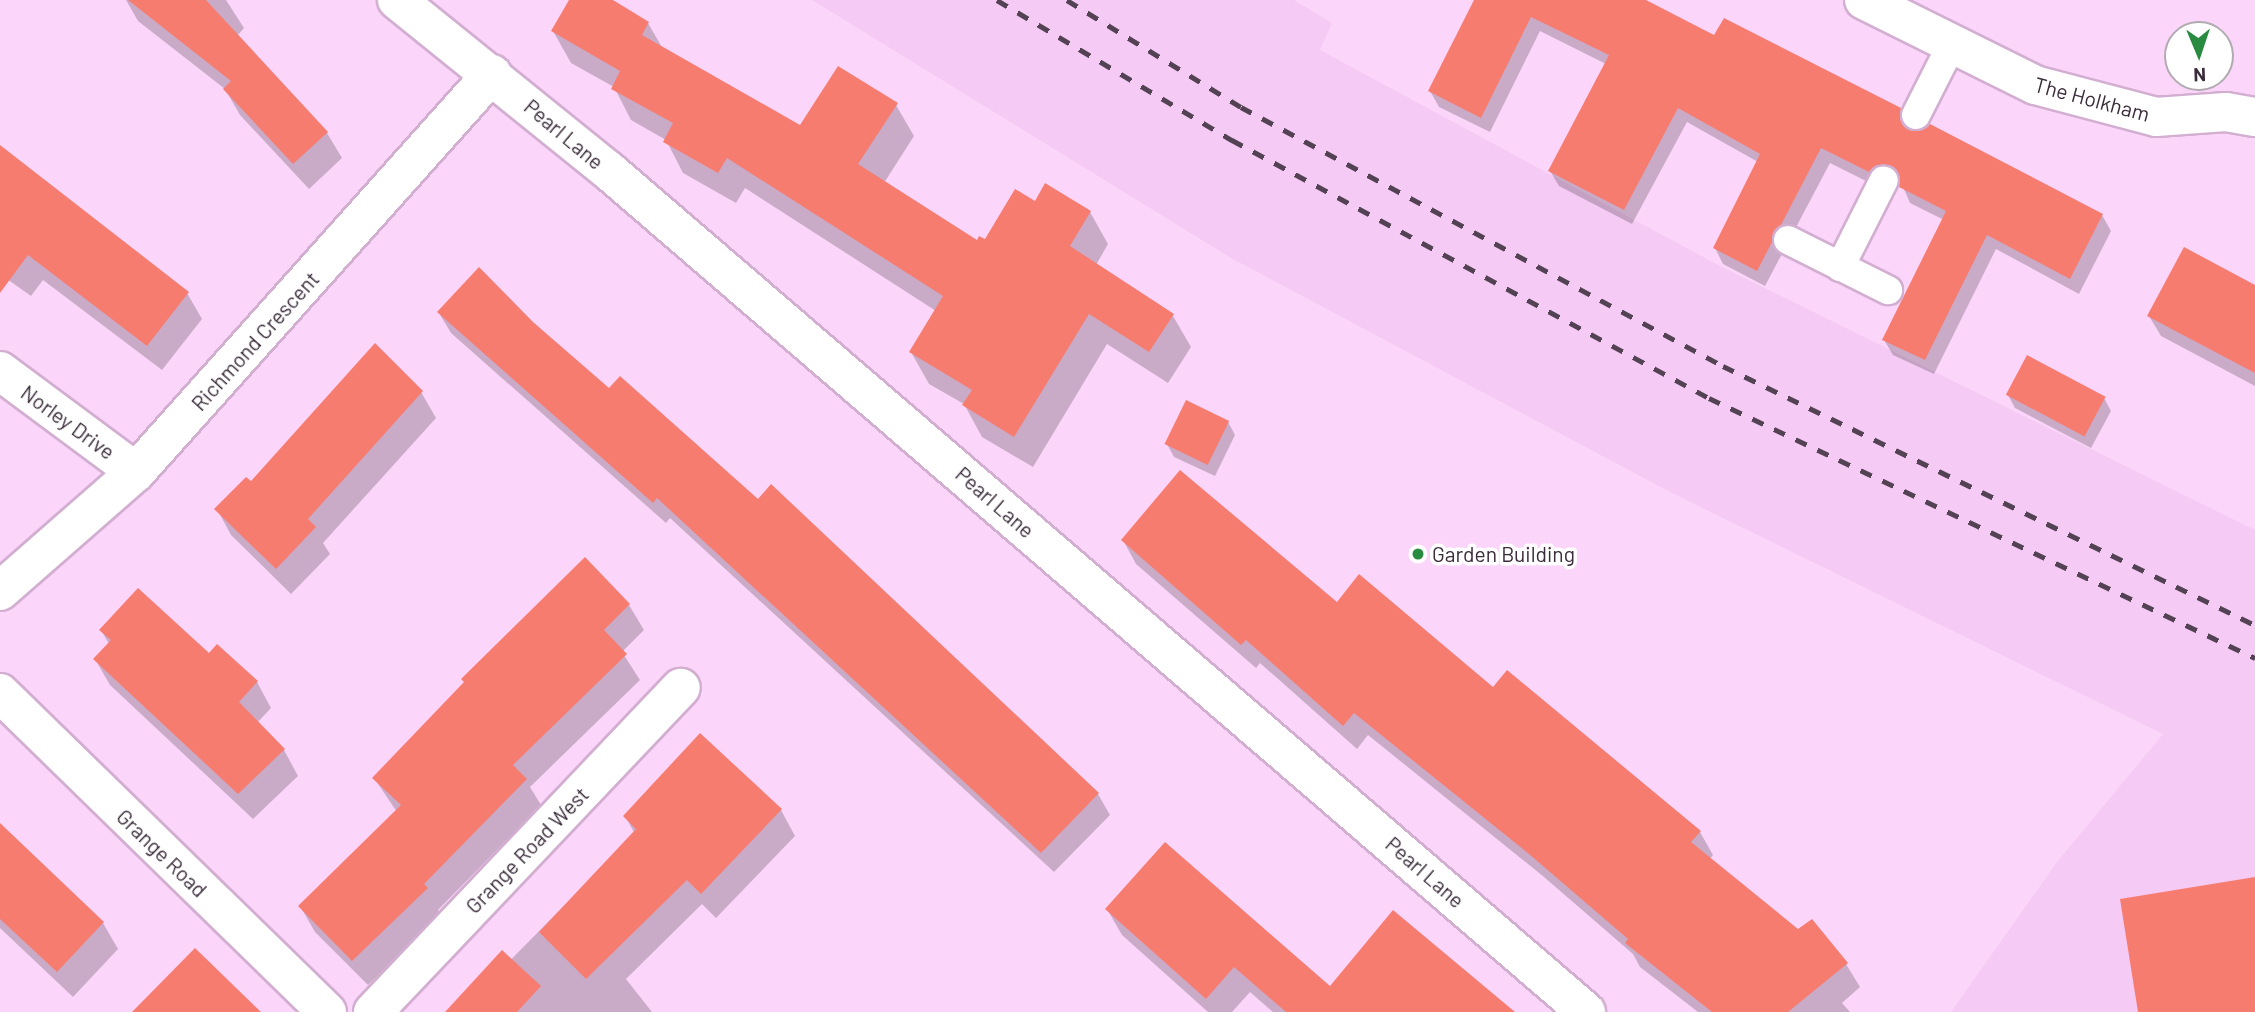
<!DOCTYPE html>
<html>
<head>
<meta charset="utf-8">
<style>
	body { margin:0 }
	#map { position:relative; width:2255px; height:1012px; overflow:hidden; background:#fcd6fa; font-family:Barlow,sans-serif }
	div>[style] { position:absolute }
	.built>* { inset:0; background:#f5caf4 }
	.shadow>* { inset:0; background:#0003 }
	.building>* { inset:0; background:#f77c70; transform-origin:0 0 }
	.roads { filter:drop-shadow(2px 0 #d2aed1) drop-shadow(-2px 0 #d2aed1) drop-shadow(0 2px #d2aed1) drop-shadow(0 -2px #d2aed1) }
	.service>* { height:28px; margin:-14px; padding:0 14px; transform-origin:14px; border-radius:14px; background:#fff }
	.minor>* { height:38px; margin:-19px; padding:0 19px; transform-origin:19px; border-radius:19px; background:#fff }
	.rail>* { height:5px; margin-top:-2.5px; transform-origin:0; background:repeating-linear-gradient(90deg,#534253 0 12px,transparent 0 24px) }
	.dots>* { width:19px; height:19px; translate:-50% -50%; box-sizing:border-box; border:4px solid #fff; border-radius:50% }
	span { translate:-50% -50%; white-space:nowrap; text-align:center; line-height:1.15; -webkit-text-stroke:7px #fff; paint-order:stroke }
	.street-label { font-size:21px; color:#3a2c3a }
	.poi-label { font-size:21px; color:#3a2c3a }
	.left { translate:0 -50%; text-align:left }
	.north { position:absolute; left:2164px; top:21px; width:70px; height:70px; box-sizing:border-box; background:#fff; border:2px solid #b0abb0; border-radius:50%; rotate:178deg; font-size:19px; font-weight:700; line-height:28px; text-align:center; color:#3a2c3a }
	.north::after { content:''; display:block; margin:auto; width:24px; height:32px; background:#298b3f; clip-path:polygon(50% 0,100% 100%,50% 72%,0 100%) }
</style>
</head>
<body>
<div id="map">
	<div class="built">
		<i style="clip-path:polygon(812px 0,1294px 0,1332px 23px,1320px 50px,1718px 265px,2255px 530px,2255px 1012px,1951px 1012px,2057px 862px,2163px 734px,1672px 493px,1231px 258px)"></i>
	</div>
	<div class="shadow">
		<i style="clip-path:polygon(126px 0,226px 0,244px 28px,237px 36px,327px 133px,342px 158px,309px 189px,240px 115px,225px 89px,138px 21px)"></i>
		<i style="clip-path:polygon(571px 0,609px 0,648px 23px,663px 49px,800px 127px,896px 105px,914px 136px,884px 183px,977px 242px,985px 242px,1035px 203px,1090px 212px,1108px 244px,1096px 265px,1173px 316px,1191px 347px,1168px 383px,1107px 344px,1033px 467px,982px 437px,964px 404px,929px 384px,911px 352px,936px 311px,745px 188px,736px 203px,683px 173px,666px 140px,631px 120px,614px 87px,571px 63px,553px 31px)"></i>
		<i style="clip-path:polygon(1492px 0,1640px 0,1715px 37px,1900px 110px,1909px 131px,2102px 215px,2111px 231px,2079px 294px,1996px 249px,1934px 374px,1893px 355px,1884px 340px,1944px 220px,1910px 203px,1900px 180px,1884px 181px,1878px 187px,1830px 163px,1765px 286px,1723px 264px,1715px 248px,1758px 162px,1687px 122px,1632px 224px,1559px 186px,1550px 171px,1606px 64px,1540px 31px,1490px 132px,1439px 107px,1430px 91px)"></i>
		<i style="clip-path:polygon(3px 149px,187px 293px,202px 319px,162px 370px,43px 280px,31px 296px,0 274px)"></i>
		<i style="clip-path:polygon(2255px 287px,2255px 386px,2161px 336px,2149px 316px)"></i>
		<i style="clip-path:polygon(439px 313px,531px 323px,609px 391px,758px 501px,1098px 794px,1110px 815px,1054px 872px,670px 518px,666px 523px,451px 333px)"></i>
		<i style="clip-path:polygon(421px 392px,436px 418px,323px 543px,330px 554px,291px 594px,231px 535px,217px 509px,251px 484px)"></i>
		<i style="clip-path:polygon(2008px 395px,2104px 398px,2111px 411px,2091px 448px,2015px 408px)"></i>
		<i style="clip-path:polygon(1228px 422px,1235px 435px,1215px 476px,1174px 457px,1167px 444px)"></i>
		<i style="clip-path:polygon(1123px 540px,1337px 604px,1494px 690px,1700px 832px,1713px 855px,1709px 860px,1798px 932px,1846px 964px,1860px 987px,1842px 1003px,1850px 1012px,1698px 1012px,1640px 967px,1633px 954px,1544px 877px,1368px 735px,1357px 749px,1260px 663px,1256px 668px,1136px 564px)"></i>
		<i style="clip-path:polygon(629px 605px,644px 630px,622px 652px,640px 680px,530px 787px,541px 805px,438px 910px,441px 915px,368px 985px,315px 932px,300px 906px,397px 812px,374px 778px)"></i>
		<i style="clip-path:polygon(101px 630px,209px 656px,257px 682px,271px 708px,257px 723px,284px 750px,298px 776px,253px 819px,110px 685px,95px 659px,109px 644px)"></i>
		<i style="clip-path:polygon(700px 735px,781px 810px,795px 836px,716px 918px,702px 904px,626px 979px,652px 1012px,459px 1012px,635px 834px,625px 816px)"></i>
		<i style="clip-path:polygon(0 842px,18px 843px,103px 923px,118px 949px,73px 997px,0 928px)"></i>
		<i style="clip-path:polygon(1107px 909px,1326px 994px,1509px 1012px,1273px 1012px,1250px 992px,1232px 1012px,1208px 1012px,1122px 935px)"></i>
	</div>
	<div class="building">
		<i style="clip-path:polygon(128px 0,206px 0,328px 132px,293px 164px,223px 89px,231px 81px)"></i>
		<i style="clip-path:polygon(569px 0,613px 0,649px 22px,642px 35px,800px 125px,838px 66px,898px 103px,858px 164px,977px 240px,979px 236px,985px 239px,1015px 189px,1035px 201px,1045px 183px,1091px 211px,1070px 246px,1174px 314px,1149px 352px,1089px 314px,1014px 437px,962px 405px,972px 390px,909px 352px,943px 296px,727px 158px,718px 173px,663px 142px,673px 123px,611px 89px,620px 71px,551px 31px)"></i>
		<i style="clip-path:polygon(1474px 0,1646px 0,1714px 35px,1724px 18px,1901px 108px,1902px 123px,1908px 129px,1918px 131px,1930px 124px,2103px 214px,2070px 279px,1987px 235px,1925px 360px,1882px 340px,1946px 211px,1899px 187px,1900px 178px,1892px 166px,1882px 164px,1869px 172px,1821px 148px,1757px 271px,1713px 248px,1760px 154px,1678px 108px,1624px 210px,1548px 171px,1609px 55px,1531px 17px,1481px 118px,1428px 91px)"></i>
		<i style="clip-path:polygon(0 145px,189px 292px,147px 346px,28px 255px,0 293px)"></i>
		<i style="clip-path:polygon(2184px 247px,2255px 285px,2255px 373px,2147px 316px)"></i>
		<i style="clip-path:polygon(479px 267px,533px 322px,609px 388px,620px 376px,758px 499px,771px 484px,1099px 793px,1041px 853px,657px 498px,653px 503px,437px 312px)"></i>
		<i style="clip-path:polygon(375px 343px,423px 391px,308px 519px,316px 527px,276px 569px,214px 509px,246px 477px,251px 481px)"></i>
		<i style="left:2027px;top:355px;width:89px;height:45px;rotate:28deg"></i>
		<i style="left:1186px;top:400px;width:48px;height:49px;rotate:26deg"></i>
		<i style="clip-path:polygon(1180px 470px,1337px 602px,1359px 574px,1493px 687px,1507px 670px,1701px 831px,1691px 842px,1798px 929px,1812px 919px,1848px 963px,1788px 1012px,1712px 1012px,1625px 943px,1628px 939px,1529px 854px,1354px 713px,1343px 726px,1246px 640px,1241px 645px,1121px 540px)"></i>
		<i style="clip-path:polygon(585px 557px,630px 604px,604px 630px,627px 654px,513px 765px,527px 779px,424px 884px,428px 888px,352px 961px,298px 906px,401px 805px,372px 778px,464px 682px,461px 679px)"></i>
		<i style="clip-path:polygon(138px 588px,209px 653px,217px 644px,258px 681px,239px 702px,285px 749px,238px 794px,93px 659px,111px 640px,99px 630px)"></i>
		<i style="clip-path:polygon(700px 733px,782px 809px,701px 894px,687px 880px,586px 979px,539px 932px,636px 829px,623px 816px)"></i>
		<i style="clip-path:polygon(0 823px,104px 922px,57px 972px,0 919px)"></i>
		<i style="clip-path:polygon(1165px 842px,1330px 986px,1393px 910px,1515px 1012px,1286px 1012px,1234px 967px,1206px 999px,1105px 909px)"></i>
		<i style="clip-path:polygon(2255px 877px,2255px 1012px,2138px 1012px,2120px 899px)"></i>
		<i style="clip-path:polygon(195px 948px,261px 1012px,132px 1012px)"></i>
		<i style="clip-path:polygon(502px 950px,541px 986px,517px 1012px,445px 1012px)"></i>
	</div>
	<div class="roads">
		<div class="service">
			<i style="left:1916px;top:115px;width:80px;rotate:-63.1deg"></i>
			<i style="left:1788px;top:240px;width:112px;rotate:26.6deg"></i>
			<i style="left:1840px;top:267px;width:97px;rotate:-63.2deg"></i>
		</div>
		<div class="minor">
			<i style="left:397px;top:0;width:272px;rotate:38.9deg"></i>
			<i style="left:609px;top:171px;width:1289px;rotate:40.72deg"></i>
			<i style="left:1864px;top:0;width:191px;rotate:26.4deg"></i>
			<i style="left:2035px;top:85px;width:125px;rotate:14.8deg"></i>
			<i style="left:2156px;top:117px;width:70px;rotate:-4.1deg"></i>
			<i style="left:2226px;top:112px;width:29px;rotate:10deg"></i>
			<i style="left:0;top:371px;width:169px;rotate:36.6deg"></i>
			<i style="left:0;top:591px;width:181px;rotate:-41.2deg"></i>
			<i style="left:136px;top:472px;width:534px;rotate:-48.19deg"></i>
			<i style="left:0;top:693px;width:457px;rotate:44.3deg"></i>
			<i style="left:373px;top:1012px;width:447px;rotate:-46.5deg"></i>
		</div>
	</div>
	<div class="rail">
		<i style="left:997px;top:0;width:274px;rotate:30.8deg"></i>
		<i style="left:1232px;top:140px;width:542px;rotate:28.41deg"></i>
		<i style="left:1709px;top:398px;width:605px;rotate:25.46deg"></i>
		<i style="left:1067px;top:0;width:204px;rotate:31.6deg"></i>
		<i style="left:1241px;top:107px;width:547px;rotate:28.25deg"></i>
		<i style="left:1723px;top:366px;width:592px;rotate:25.96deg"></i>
	</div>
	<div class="dots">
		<i style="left:1418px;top:554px;background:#298b3f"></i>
	</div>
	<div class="street-label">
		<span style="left:2092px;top:99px;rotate:15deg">The Holkham</span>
		<span style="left:564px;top:134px;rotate:40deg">Pearl Lane</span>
		<span style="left:255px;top:341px;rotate:-48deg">Richmond Crescent</span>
		<span style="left:68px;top:422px;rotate:36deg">Norley Drive</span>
		<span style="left:995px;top:502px;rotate:41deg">Pearl Lane</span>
		<span style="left:527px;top:850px;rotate:-46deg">Grange Road West</span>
		<span style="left:162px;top:853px;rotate:44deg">Grange Road</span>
		<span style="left:1425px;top:872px;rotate:41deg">Pearl Lane</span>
	</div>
	<div class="poi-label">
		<span class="left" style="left:1432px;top:554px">Garden Building</span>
	</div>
	<div class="north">N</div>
</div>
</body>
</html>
